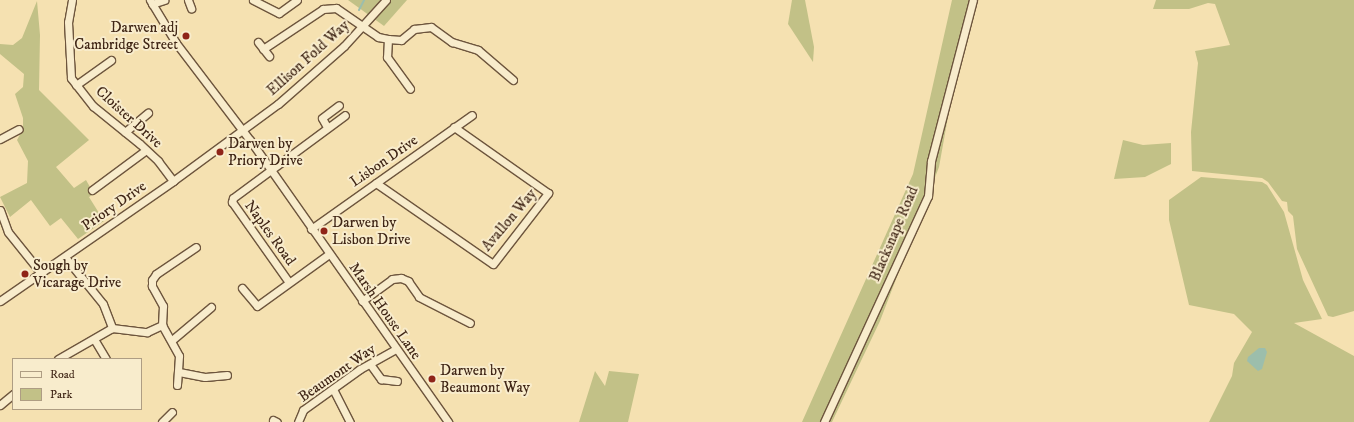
<!DOCTYPE html>
<html>
<head>
<meta charset="utf-8">
<style>
	body { margin:0 }
	#map { position:relative; width:1354px; height:422px; overflow:hidden; background:#f5e1b1; font-family:"IM FELL DW Pica",serif }
	div>[style] { position:absolute }
	.green>* { inset:0; background:#c2c187 }
	.water>* { inset:0; background:#9cbeac }
	.stream>* { height:2px; margin:-1px; padding:0 1px; transform-origin:1px; border-radius:1px; background:#9cbeac }
	.roads { filter:drop-shadow(1px 0 #6d553d) drop-shadow(-1px 0 #6d553d) drop-shadow(0 1px #6d553d) drop-shadow(0 -1px #6d553d) }
	.minor>* { height:7px; margin:-3.5px; padding:0 3.5px; transform-origin:3.5px; border-radius:3.5px; background:#f8eccc }
	.dots>* { width:11px; height:11px; translate:-50% -50%; box-sizing:border-box; border:2px solid #f8eccc; border-radius:50% }
	span { translate:-50% -50%; white-space:nowrap; text-align:center; line-height:1.15; -webkit-text-stroke:4px #f8eccc; paint-order:stroke }
	.poi-label { font-size:15px; color:#402616 }
	.right { translate:-100% -50%; text-align:right }
	.left { translate:0 -50%; text-align:left }
	.street-label { font-size:15px; color:#402616 }
	.legend { position:absolute; left:12px; top:358px; width:130px; height:52px; box-sizing:border-box; background:#f8eccc; border:1px solid #ae9d83; margin:0; padding:5px 7px; list-style:none; font-size:12px; color:#402616 }
	.legend li { display:flex; align-items:center; gap:8px; height:20px }
	.legend b { width:20px; border:1px solid #ae9d83 }
</style>
</head>
<body>
<div id="map">
	<div class="green">
		<i style="clip-path:polygon(348px 0,407px 0,384px 26px)"></i>
		<i style="clip-path:polygon(792px 0,805px 0,814px 47px,813px 62px,788px 24px)"></i>
		<i style="clip-path:polygon(952px 0,969px 0,939px 167px,880px 321px,832px 422px,802px 422px,913px 174px)"></i>
		<i style="clip-path:polygon(1156px 0,1354px 0,1354px 311px,1333px 317px,1328px 316px,1297px 249px,1293px 216px,1288px 211px,1287px 202px,1282px 201px,1268px 182px,1262px 178px,1192px 171px,1191px 132px,1198px 63px,1195px 51px,1230px 45px,1215px 4px,1208px 3px,1189px 9px,1153px 9px)"></i>
		<i style="clip-path:polygon(37px 1px,40px 35px,39px 90px,89px 140px,56px 167px,74px 188px,86px 180px,94px 194px,89px 197px,104px 221px,78px 239px,61px 218px,50px 226px,31px 200px,10px 217px,0 197px,27px 183px,28px 161px,17px 140px,23px 129px,23px 118px,15px 94px,23px 87px,24px 74px,0 54px,0 44px,13px 45px,22px 38px)"></i>
		<i style="clip-path:polygon(1123px 140px,1143px 145px,1171px 143px,1171px 164px,1145px 177px,1114px 179px)"></i>
		<i style="clip-path:polygon(1201px 177px,1262px 182px,1267px 185px,1284px 212px,1303px 280px,1322px 319px,1294px 323px,1354px 356px,1354px 422px,1209px 422px,1232px 376px,1234px 363px,1252px 332px,1234px 314px,1189px 305px,1169px 220px,1169px 200px)"></i>
		<i style="clip-path:polygon(595px 371px,605px 386px,609px 371px,639px 374px,628px 422px,579px 422px)"></i>
	</div>
	<div class="water">
		<i style="clip-path:polygon(1259px 348px,1265px 348px,1267px 352px,1262px 369px,1258px 371px,1247px 361px,1248px 357px)"></i>
	</div>
	<div class="stream">
		<i style="left:359px;top:10px;width:11px;rotate:-63deg"></i>
	</div>
	<div class="roads">
		<div class="minor">
			<i style="left:72px;top:0;width:22px;rotate:100deg"></i>
			<i style="left:68px;top:22px;width:56px;rotate:86.9deg"></i>
			<i style="left:71px;top:78px;width:36px;rotate:52deg"></i>
			<i style="left:93px;top:106px;width:60px;rotate:39deg"></i>
			<i style="left:140px;top:144px;width:25px;rotate:43deg"></i>
			<i style="left:158px;top:161px;width:25px;rotate:53deg"></i>
			<i style="left:150px;top:0;width:50px;rotate:58.8deg"></i>
			<i style="left:176px;top:43px;width:122px;rotate:52.7deg"></i>
			<i style="left:250px;top:140px;width:345px;rotate:54.9deg"></i>
			<i style="left:188px;top:0;width:9px;rotate:69deg"></i>
			<i style="left:253px;top:0;width:29px;rotate:27deg"></i>
			<i style="left:279px;top:13px;width:22px;rotate:-36deg"></i>
			<i style="left:152px;top:4px;width:13px;rotate:-18deg"></i>
			<i style="left:388px;top:39px;width:18px;rotate:93deg"></i>
			<i style="left:387px;top:57px;width:39px;rotate:54deg"></i>
			<i style="left:258px;top:42px;width:18px;rotate:52deg"></i>
			<i style="left:263px;top:49px;width:72px;rotate:-33.7deg"></i>
			<i style="left:323px;top:9px;width:13px;rotate:-4deg"></i>
			<i style="left:336px;top:8px;width:51px;rotate:34.6deg"></i>
			<i style="left:378px;top:37px;width:10px;rotate:11deg"></i>
			<i style="left:388px;top:39px;width:13px;rotate:4deg"></i>
			<i style="left:401px;top:40px;width:17px;rotate:-40deg"></i>
			<i style="left:414px;top:29px;width:17px;rotate:-7deg"></i>
			<i style="left:431px;top:27px;width:26px;rotate:36deg"></i>
			<i style="left:452px;top:42px;width:27px;rotate:17deg"></i>
			<i style="left:478px;top:50px;width:46px;rotate:40.6deg"></i>
			<i style="left:76px;top:85px;width:43px;rotate:-35.5deg"></i>
			<i style="left:327px;top:127px;width:10px;rotate:-119deg"></i>
			<i style="left:322px;top:118px;width:21px;rotate:-37deg"></i>
			<i style="left:125px;top:132px;width:30px;rotate:-40deg"></i>
			<i style="left:0;top:139px;width:21px;rotate:-28deg"></i>
			<i style="left:376px;top:183px;width:142px;rotate:34.7deg"></i>
			<i style="left:493px;top:264px;width:90px;rotate:-52.2deg"></i>
			<i style="left:548px;top:193px;width:115px;rotate:-144.9deg"></i>
			<i style="left:92px;top:190px;width:67px;rotate:-36.5deg"></i>
			<i style="left:0;top:210px;width:23px;rotate:70deg"></i>
			<i style="left:8px;top:232px;width:53px;rotate:51.2deg"></i>
			<i style="left:311px;top:229px;width:197px;rotate:-35.3deg"></i>
			<i style="left:65px;top:257px;width:60px;rotate:51deg"></i>
			<i style="left:103px;top:304px;width:26px;rotate:69deg"></i>
			<i style="left:288px;top:281px;width:97px;rotate:-125.3deg"></i>
			<i style="left:232px;top:202px;width:4px;rotate:-76deg"></i>
			<i style="left:233px;top:198px;width:139px;rotate:-36.5deg"></i>
			<i style="left:242px;top:288px;width:23px;rotate:50deg"></i>
			<i style="left:257px;top:306px;width:89px;rotate:-35.8deg"></i>
			<i style="left:0;top:301px;width:211px;rotate:-34.7deg"></i>
			<i style="left:173px;top:181px;width:130px;rotate:-36.3deg"></i>
			<i style="left:278px;top:104px;width:88px;rotate:-41.3deg"></i>
			<i style="left:344px;top:46px;width:62px;rotate:-47.6deg"></i>
			<i style="left:362px;top:301px;width:37px;rotate:-36deg"></i>
			<i style="left:392px;top:279px;width:9px;rotate:-6deg"></i>
			<i style="left:401px;top:278px;width:8px;rotate:23deg"></i>
			<i style="left:408px;top:281px;width:19px;rotate:55deg"></i>
			<i style="left:419px;top:297px;width:57px;rotate:27deg"></i>
			<i style="left:162px;top:325px;width:19px;rotate:-87deg"></i>
			<i style="left:163px;top:306px;width:23px;rotate:-119deg"></i>
			<i style="left:152px;top:286px;width:6px;rotate:-90deg"></i>
			<i style="left:152px;top:280px;width:7px;rotate:-56deg"></i>
			<i style="left:156px;top:274px;width:48px;rotate:-34deg"></i>
			<i style="left:112px;top:328px;width:35px;rotate:7deg"></i>
			<i style="left:147px;top:332px;width:17px;rotate:-25deg"></i>
			<i style="left:162px;top:325px;width:35px;rotate:61deg"></i>
			<i style="left:179px;top:356px;width:29px;rotate:94deg"></i>
			<i style="left:94px;top:339px;width:23px;rotate:59deg"></i>
			<i style="left:172px;top:340px;width:51px;rotate:-40.2deg"></i>
			<i style="left:58px;top:359px;width:62px;rotate:-29.9deg"></i>
			<i style="left:370px;top:364px;width:19px;rotate:54deg"></i>
			<i style="left:381px;top:379px;width:16px;rotate:7deg"></i>
			<i style="left:179px;top:372px;width:26px;rotate:11deg"></i>
			<i style="left:205px;top:377px;width:22px;rotate:-5deg"></i>
			<i style="left:333px;top:389px;width:37px;rotate:63deg"></i>
			<i style="left:0;top:405px;width:17px;rotate:-40deg"></i>
			<i style="left:273px;top:420px;width:4px;rotate:27deg"></i>
			<i style="left:162px;top:422px;width:14px;rotate:-45deg"></i>
			<i style="left:298px;top:422px;width:13px;rotate:-67deg"></i>
			<i style="left:303px;top:410px;width:70px;rotate:-35.7deg"></i>
			<i style="left:360px;top:369px;width:41px;rotate:-29.1deg"></i>
			<i style="left:824px;top:422px;width:249px;rotate:-65.3deg"></i>
			<i style="left:928px;top:196px;width:35px;rotate:-85deg"></i>
			<i style="left:931px;top:161px;width:166px;rotate:-75.4deg"></i>
		</div>
	</div>
	<div class="dots">
		<i style="left:186px;top:36px;background:#8f2418"></i>
		<i style="left:220px;top:152px;background:#8f2418"></i>
		<i style="left:324px;top:231px;background:#8f2418"></i>
		<i style="left:25px;top:274px;background:#8f2418"></i>
		<i style="left:432px;top:379px;background:#8f2418"></i>
	</div>
	<div class="poi-label">
		<span class="right" style="left:178px;top:36px">Darwen adj<br>Cambridge Street</span>
		<span class="left" style="left:228px;top:152px">Darwen by<br>Priory Drive</span>
		<span class="left" style="left:332px;top:231px">Darwen by<br>Lisbon Drive</span>
		<span class="left" style="left:33px;top:274px">Sough by<br>Vicarage Drive</span>
		<span class="left" style="left:440px;top:379px">Darwen by<br>Beaumont Way</span>
	</div>
	<div class="street-label">
		<span style="left:308px;top:58px;rotate:-42deg">Ellison Fold Way</span>
		<span style="left:129px;top:117px;rotate:42deg">Cloister Drive</span>
		<span style="left:384px;top:161px;rotate:-35deg">Lisbon Drive</span>
		<span style="left:114px;top:206px;rotate:-35deg">Priory Drive</span>
		<span style="left:509px;top:220px;rotate:-50deg">Avallon Way</span>
		<span style="left:270px;top:233px;rotate:54deg">Naples Road</span>
		<span style="left:894px;top:234px;rotate:-67deg">Blacksnape Road</span>
		<span style="left:385px;top:311px;rotate:55deg">Marsh House Lane</span>
		<span style="left:337px;top:373px;rotate:-35deg">Beaumont Way</span>
	</div>
	<ul class="legend">
	<li><b style="height:5px;background:#f8eccc"></b>Road</li>
	<li><b style="height:11px;background:#c2c187"></b>Park</li>
	</ul>
</div>
</body>
</html>
